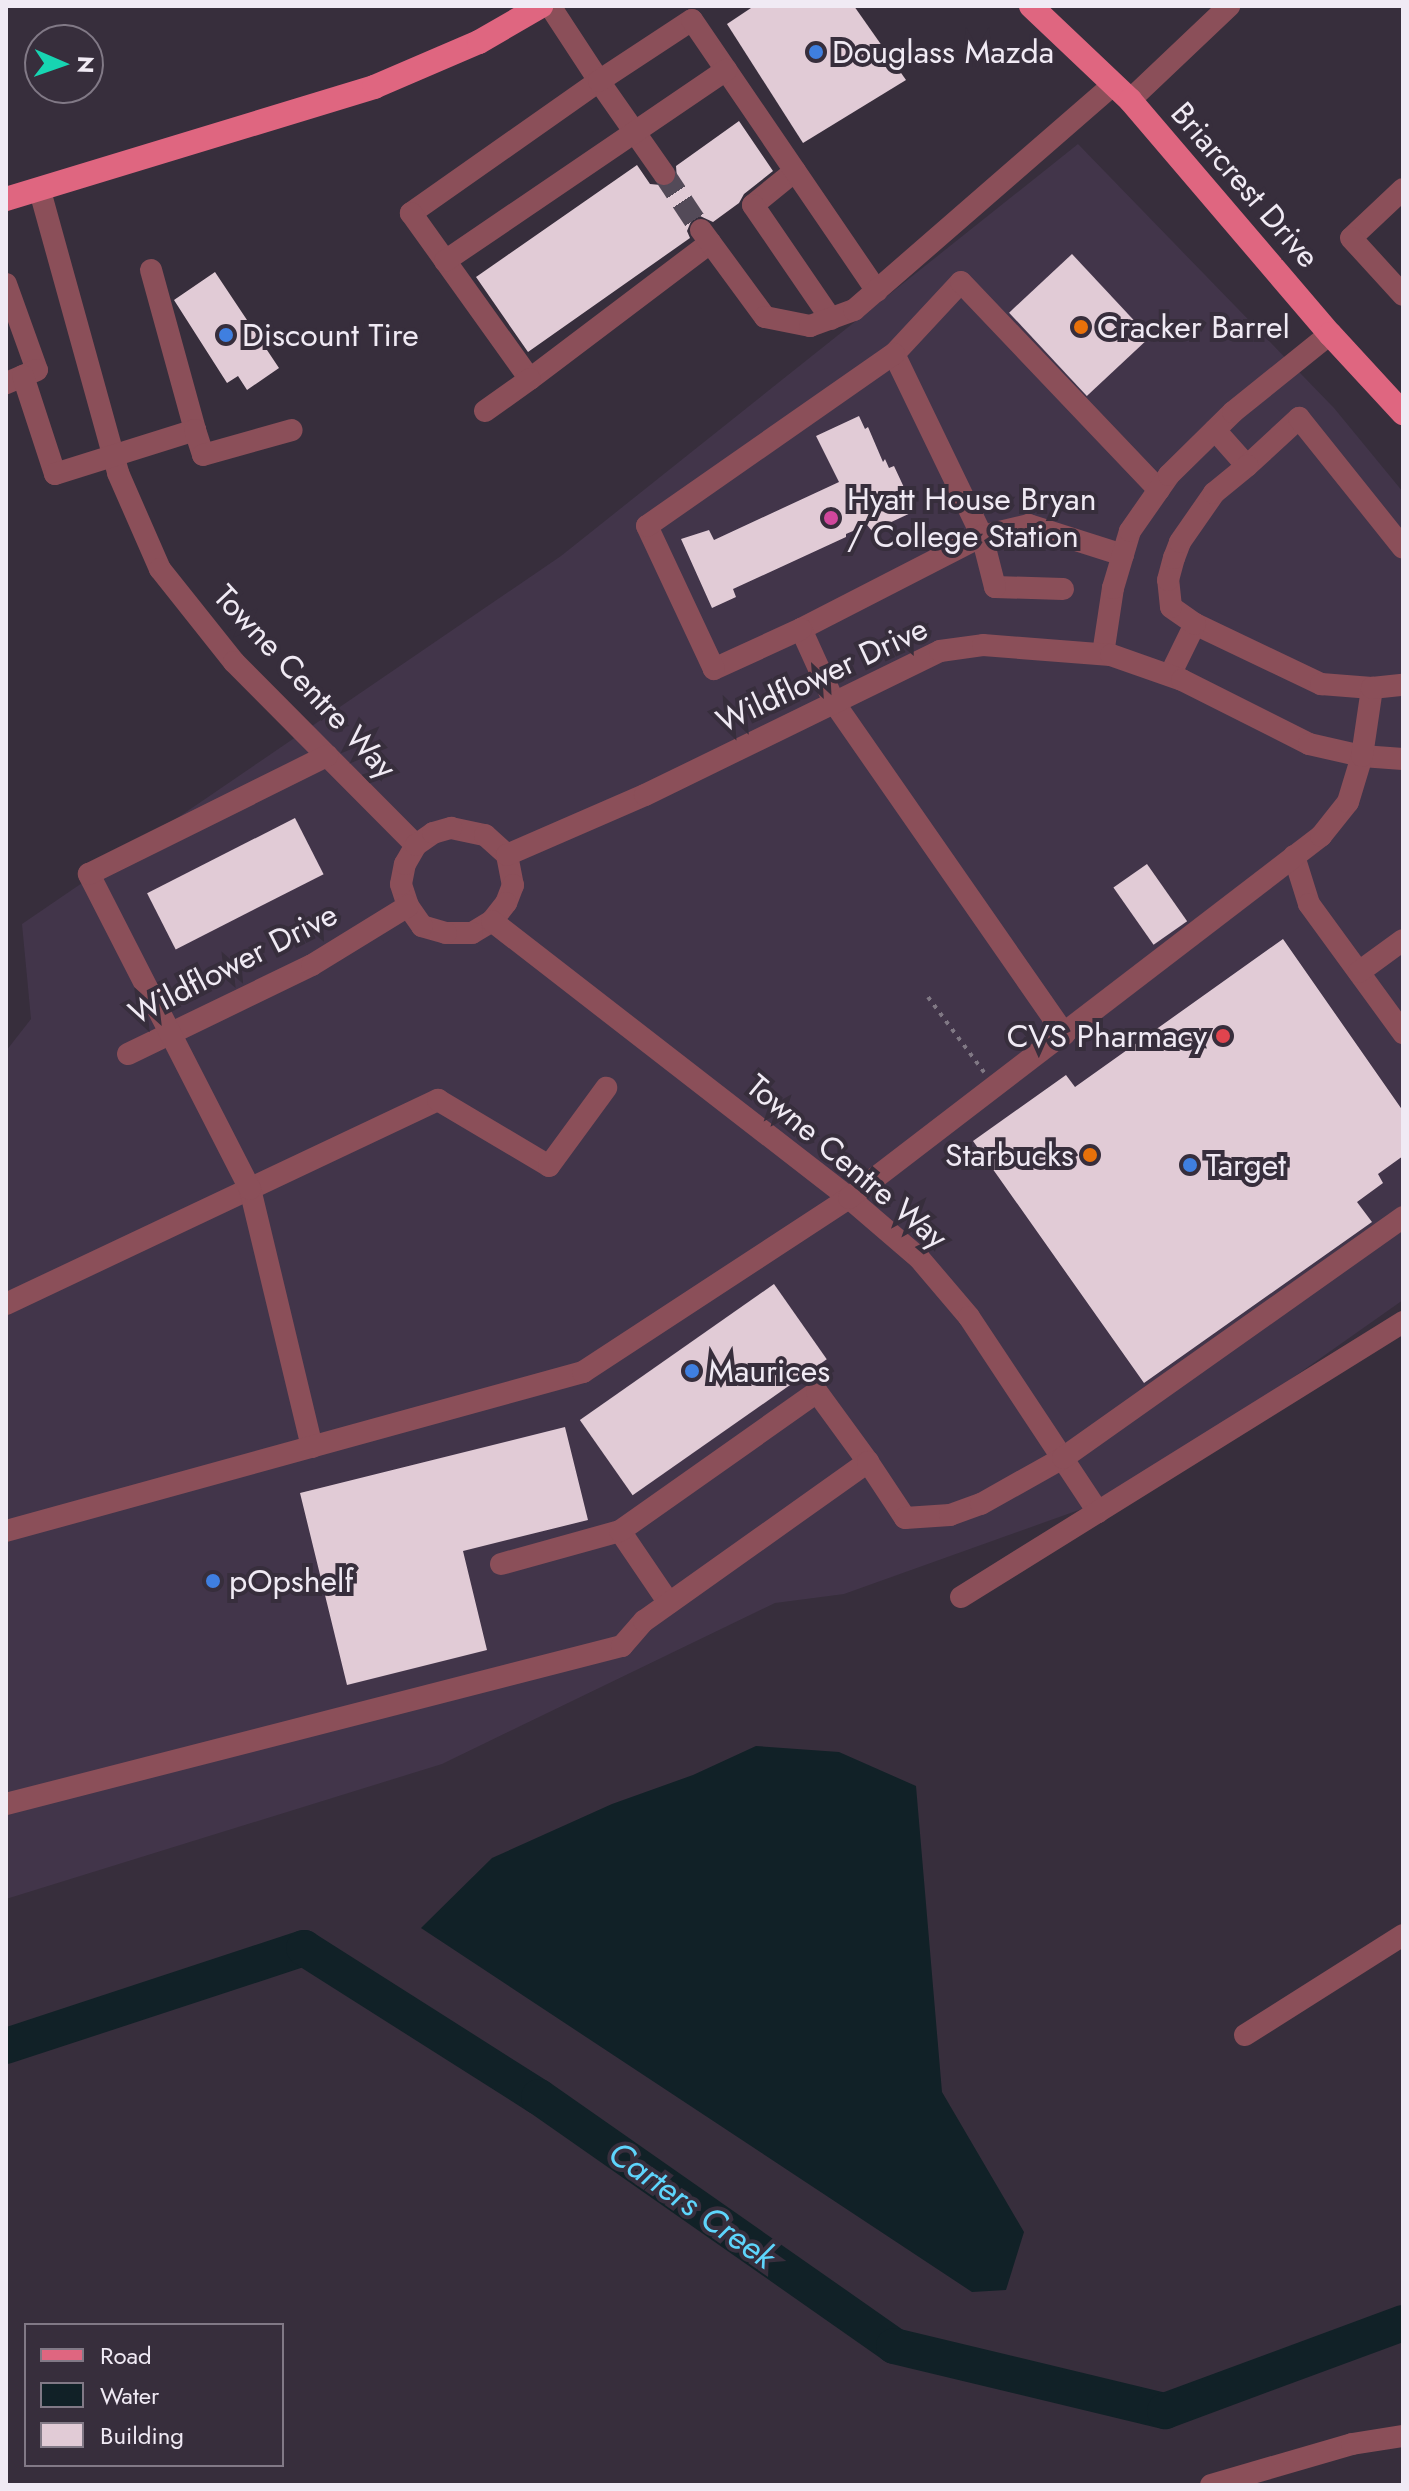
<!DOCTYPE html>
<html>
<head>
<meta charset="utf-8">
<style>
	body { margin:0 }
	#map { position:relative; width:1409px; height:2491px; overflow:hidden; background:#372e3c; font-family:Jost,sans-serif }
	div>[style] { position:absolute }
	.built>* { inset:0; background:#42354a }
	.water>* { inset:0; background:#112127 }
	.river>* { height:36px; margin:-18px; padding:0 18px; transform-origin:18px; border-radius:18px; background:#112127 }
	.building>* { inset:0; background:#e1cbd6; transform-origin:0 0 }
	.minor-tunnel>* { height:22px; margin-top:-11px; transform-origin:0; background:repeating-linear-gradient(90deg,#534a58 0 22px,transparent 0 33px) }
	.path>* { height:4px; margin-top:-2px; transform-origin:0; background:repeating-linear-gradient(90deg,#807884 0 4px,transparent 0 10px) }
	.minor>* { height:22px; margin:-11px; padding:0 11px; transform-origin:11px; border-radius:11px; background:#8b4f59 }
	.major>* { height:24px; margin:-12px; padding:0 12px; transform-origin:12px; border-radius:12px; background:#df6680 }
	.dots>* { width:22px; height:22px; translate:-50% -50%; box-sizing:border-box; border:4px solid #372e3c; border-radius:50% }
	span { translate:-50% -50%; white-space:nowrap; text-align:center; line-height:1.15; -webkit-text-stroke:8px #372e3c; paint-order:stroke }
	.poi-label { font-size:32px; color:#f0eaf4 }
	.left { translate:0 -50%; text-align:left }
	.right { translate:-100% -50%; text-align:right }
	.street-label { font-size:32px; color:#f0eaf4 }
	.water-label { font-size:34px; color:#5ed5fc; font-style:italic }
	.frame { position:absolute; inset:0; border:8px solid #f0eaf4; pointer-events:none }
	.legend { position:absolute; left:24px; top:2323px; width:260px; height:144px; box-sizing:border-box; background:#372e3c; border:2px solid #817986; margin:0; padding:10px 14px; list-style:none; font-size:24px; color:#f0eaf4 }
	.legend li { display:flex; align-items:center; gap:16px; height:40px }
	.legend b { width:40px; border:2px solid #817986 }
	.north { position:absolute; left:24px; top:24px; width:80px; height:80px; box-sizing:border-box; background:#372e3c; border:2px solid #817986; border-radius:50%; rotate:92deg; font-size:22px; font-weight:700; line-height:32px; text-align:center; color:#f0eaf4 }
	.north::after { content:''; display:block; margin:auto; width:28px; height:36px; background:#17d5b2; clip-path:polygon(50% 0,100% 100%,50% 72%,0 100%) }
</style>
</head>
<body>
<div id="map">
	<div class="built">
		<i style="clip-path:polygon(1078px 144px,1334px 408px,1403px 492px,1403px 1300px,1132px 1491px,844px 1594px,775px 1603px,442px 1764px,6px 1899px,6px 1051px,31px 1019px,22px 924px,561px 556px)"></i>
	</div>
	<div class="water">
		<i style="clip-path:polygon(756px 1746px,839px 1752px,916px 1786px,942px 2092px,1024px 2232px,1006px 2290px,972px 2292px,421px 1928px,492px 1858px,612px 1804px,693px 1775px)"></i>
	</div>
	<div class="river">
		<i style="left:6px;top:2046px;width:314px;rotate:-18.2deg"></i>
		<i style="left:304px;top:1948px;width:278px;rotate:32.4deg"></i>
		<i style="left:539px;top:2097px;width:434px;rotate:35deg"></i>
		<i style="left:894px;top:2346px;width:279px;rotate:13.5deg"></i>
		<i style="left:1165px;top:2411px;width:254px;rotate:-20.3deg"></i>
	</div>
	<div class="building">
		<i style="clip-path:polygon(754px 6px,854px 6px,906px 80px,803px 143px,727px 24px)"></i>
		<i style="clip-path:polygon(739px 121px,773px 171px,744px 194px,739px 203px,713px 222px,700px 216px,692px 219px,687px 231px,690px 238px,528px 352px,476px 277px,637px 165px,650px 184px,671px 186px,677px 179px,676px 166px)"></i>
		<i style="left:1072px;top:254px;width:114px;height:86px;rotate:47deg"></i>
		<i style="clip-path:polygon(215px 272px,279px 368px,247px 390px,238px 376px,227px 383px,174px 300px)"></i>
		<i style="clip-path:polygon(859px 416px,865px 429px,868px 427px,883px 462px,885px 459px,889px 468px,894px 466px,915px 511px,872px 531px,867px 525px,846px 534px,846px 537px,733px 589px,736px 597px,712px 608px,681px 539px,709px 530px,714px 540px,839px 482px,816px 436px)"></i>
		<i style="left:295px;top:818px;width:63px;height:166px;rotate:63deg"></i>
		<i style="left:1147px;top:864px;width:70px;height:41px;rotate:55deg"></i>
		<i style="clip-path:polygon(1283px 939px,1403px 1111px,1403px 1156px,1378px 1174px,1383px 1183px,1357px 1202px,1372px 1222px,1144px 1383px,973px 1141px,1066px 1075px,1075px 1087px)"></i>
		<i style="left:774px;top:1284px;width:92px;height:237px;rotate:55deg"></i>
		<i style="clip-path:polygon(565px 1427px,588px 1520px,463px 1551px,487px 1650px,347px 1685px,300px 1493px)"></i>
	</div>
	<div class="minor-tunnel">
		<i style="left:664px;top:174px;width:67px;rotate:56.5deg"></i>
	</div>
	<div class="path">
		<i style="left:928px;top:997px;width:94px;rotate:53.3deg"></i>
	</div>
	<div class="minor">
		<i style="left:550px;top:6px;width:90px;rotate:56.8deg"></i>
		<i style="left:599px;top:81px;width:230px;rotate:144.9deg"></i>
		<i style="left:411px;top:213px;width:204px;rotate:54.4deg"></i>
		<i style="left:530px;top:379px;width:226px;rotate:-37.1deg"></i>
		<i style="left:1130px;top:100px;width:137px;rotate:-43.5deg"></i>
		<i style="left:795px;top:171px;width:54px;rotate:141deg"></i>
		<i style="left:753px;top:205px;width:138px;rotate:55.6deg"></i>
		<i style="left:664px;top:174px;width:113px;rotate:-125deg"></i>
		<i style="left:599px;top:81px;width:111px;rotate:-33.3deg"></i>
		<i style="left:692px;top:20px;width:328px;rotate:55.7deg"></i>
		<i style="left:1403px;top:189px;width:71px;rotate:136.7deg"></i>
		<i style="left:1351px;top:238px;width:77px;rotate:47.6deg"></i>
		<i style="left:40px;top:191px;width:293px;rotate:74.5deg"></i>
		<i style="left:118px;top:473px;width:105px;rotate:66.4deg"></i>
		<i style="left:160px;top:569px;width:119px;rotate:51.5deg"></i>
		<i style="left:234px;top:662px;width:258px;rotate:45.2deg"></i>
		<i style="left:701px;top:230px;width:108px;rotate:53.7deg"></i>
		<i style="left:765px;top:317px;width:46px;rotate:11.3deg"></i>
		<i style="left:810px;top:326px;width:47px;rotate:-20deg"></i>
		<i style="left:854px;top:310px;width:344px;rotate:-41deg"></i>
		<i style="left:445px;top:261px;width:340px;rotate:-34.2deg"></i>
		<i style="left:151px;top:270px;width:166px;rotate:74.6deg"></i>
		<i style="left:6px;top:284px;width:91px;rotate:70.2deg"></i>
		<i style="left:37px;top:370px;width:34px;rotate:157deg"></i>
		<i style="left:23px;top:376px;width:103px;rotate:71.9deg"></i>
		<i style="left:55px;top:474px;width:147px;rotate:-17.4deg"></i>
		<i style="left:195px;top:430px;width:26px;rotate:72deg"></i>
		<i style="left:203px;top:455px;width:92px;rotate:-15.7deg"></i>
		<i style="left:485px;top:411px;width:55px;rotate:-35.4deg"></i>
		<i style="left:1215px;top:430px;width:48px;rotate:48.4deg"></i>
		<i style="left:1247px;top:466px;width:71px;rotate:-42.7deg"></i>
		<i style="left:1299px;top:418px;width:166px;rotate:51.3deg"></i>
		<i style="left:1123px;top:555px;width:99px;rotate:-162.3deg"></i>
		<i style="left:1029px;top:525px;width:48px;rotate:166.8deg"></i>
		<i style="left:982px;top:536px;width:202px;rotate:-115.8deg"></i>
		<i style="left:894px;top:354px;width:98px;rotate:-47.1deg"></i>
		<i style="left:961px;top:282px;width:287px;rotate:46.4deg"></i>
		<i style="left:1063px;top:589px;width:68px;rotate:-178.3deg"></i>
		<i style="left:995px;top:587px;width:53px;rotate:-104.3deg"></i>
		<i style="left:982px;top:536px;width:203px;rotate:152.8deg"></i>
		<i style="left:801px;top:629px;width:82px;rotate:65.6deg"></i>
		<i style="left:835px;top:704px;width:402px;rotate:55.2deg"></i>
		<i style="left:1195px;top:624px;width:140px;rotate:25.5deg"></i>
		<i style="left:1321px;top:684px;width:51px;rotate:4.5deg"></i>
		<i style="left:801px;top:629px;width:96px;rotate:155.3deg"></i>
		<i style="left:714px;top:669px;width:158px;rotate:-115.1deg"></i>
		<i style="left:647px;top:526px;width:301px;rotate:-34.9deg"></i>
		<i style="left:1103px;top:654px;width:67px;rotate:-81.4deg"></i>
		<i style="left:1113px;top:588px;width:59px;rotate:-73.4deg"></i>
		<i style="left:1130px;top:531px;width:68px;rotate:-55.1deg"></i>
		<i style="left:1169px;top:475px;width:90px;rotate:-44.5deg"></i>
		<i style="left:1233px;top:412px;width:124px;rotate:-38.8deg"></i>
		<i style="left:1170px;top:675px;width:57px;rotate:-63.9deg"></i>
		<i style="left:1195px;top:624px;width:29px;rotate:-145deg"></i>
		<i style="left:1171px;top:607px;width:27px;rotate:-96deg"></i>
		<i style="left:1168px;top:580px;width:23px;rotate:-75deg"></i>
		<i style="left:1174px;top:558px;width:17px;rotate:-69deg"></i>
		<i style="left:1180px;top:542px;width:60px;rotate:-55.2deg"></i>
		<i style="left:1214px;top:493px;width:43px;rotate:-39.3deg"></i>
		<i style="left:451px;top:828px;width:35px;rotate:12deg"></i>
		<i style="left:485px;top:835px;width:30px;rotate:42deg"></i>
		<i style="left:507px;top:855px;width:31px;rotate:79deg"></i>
		<i style="left:513px;top:885px;width:19px;rotate:111deg"></i>
		<i style="left:506px;top:903px;width:23px;rotate:128deg"></i>
		<i style="left:492px;top:921px;width:23px;rotate:149deg"></i>
		<i style="left:472px;top:933px;width:26px;rotate:180deg"></i>
		<i style="left:446px;top:933px;width:25px;rotate:-164deg"></i>
		<i style="left:422px;top:926px;width:24px;rotate:-125deg"></i>
		<i style="left:408px;top:906px;width:23px;rotate:-108deg"></i>
		<i style="left:401px;top:884px;width:20px;rotate:-79deg"></i>
		<i style="left:405px;top:864px;width:22px;rotate:-60deg"></i>
		<i style="left:416px;top:845px;width:21px;rotate:-35deg"></i>
		<i style="left:433px;top:833px;width:19px;rotate:-16deg"></i>
		<i style="left:507px;top:855px;width:150px;rotate:-23.5deg"></i>
		<i style="left:645px;top:795px;width:328px;rotate:-26deg"></i>
		<i style="left:940px;top:651px;width:43px;rotate:-7.9deg"></i>
		<i style="left:983px;top:645px;width:128px;rotate:4.5deg"></i>
		<i style="left:1111px;top:655px;width:75px;rotate:19.4deg"></i>
		<i style="left:1182px;top:680px;width:142px;rotate:26.7deg"></i>
		<i style="left:1309px;top:744px;width:54px;rotate:12.8deg"></i>
		<i style="left:1362px;top:756px;width:41px;rotate:4.2deg"></i>
		<i style="left:1294px;top:856px;width:50px;rotate:72.6deg"></i>
		<i style="left:1309px;top:904px;width:160px;rotate:53.9deg"></i>
		<i style="left:492px;top:921px;width:452px;rotate:37.8deg"></i>
		<i style="left:849px;top:1198px;width:92px;rotate:40.6deg"></i>
		<i style="left:919px;top:1258px;width:77px;rotate:49.7deg"></i>
		<i style="left:969px;top:1317px;width:234px;rotate:56.5deg"></i>
		<i style="left:1359px;top:972px;width:54px;rotate:-36deg"></i>
		<i style="left:128px;top:1054px;width:204px;rotate:-25.8deg"></i>
		<i style="left:312px;top:965px;width:113px;rotate:-31.6deg"></i>
		<i style="left:6px;top:1304px;width:478px;rotate:-25.3deg"></i>
		<i style="left:438px;top:1100px;width:129px;rotate:30.7deg"></i>
		<i style="left:549px;top:1166px;width:97px;rotate:-53.8deg"></i>
		<i style="left:312px;top:1447px;width:265px;rotate:-103.5deg"></i>
		<i style="left:250px;top:1189px;width:354px;rotate:-117.1deg"></i>
		<i style="left:89px;top:874px;width:266px;rotate:-26.4deg"></i>
		<i style="left:6px;top:1531px;width:599px;rotate:-15.41deg"></i>
		<i style="left:583px;top:1372px;width:318px;rotate:-33.2deg"></i>
		<i style="left:849px;top:1198px;width:595px;rotate:-37.49deg"></i>
		<i style="left:1321px;top:836px;width:43px;rotate:-51.5deg"></i>
		<i style="left:1348px;top:802px;width:48px;rotate:-73.1deg"></i>
		<i style="left:1362px;top:756px;width:69px;rotate:-81.6deg"></i>
		<i style="left:1372px;top:688px;width:31px;rotate:-6deg"></i>
		<i style="left:620px;top:1531px;width:87px;rotate:55.8deg"></i>
		<i style="left:501px;top:1564px;width:123px;rotate:-15.5deg"></i>
		<i style="left:620px;top:1531px;width:241px;rotate:-35.2deg"></i>
		<i style="left:817px;top:1392px;width:87px;rotate:53.9deg"></i>
		<i style="left:961px;top:1597px;width:521px;rotate:-31.89deg"></i>
		<i style="left:6px;top:1804px;width:636px;rotate:-14.39deg"></i>
		<i style="left:622px;top:1646px;width:33px;rotate:-49deg"></i>
		<i style="left:644px;top:1621px;width:275px;rotate:-35.4deg"></i>
		<i style="left:868px;top:1462px;width:67px;rotate:56.5deg"></i>
		<i style="left:905px;top:1518px;width:45px;rotate:-3.8deg"></i>
		<i style="left:950px;top:1515px;width:33px;rotate:-20deg"></i>
		<i style="left:981px;top:1504px;width:94px;rotate:-29.3deg"></i>
		<i style="left:1063px;top:1458px;width:417px;rotate:-35.3deg"></i>
		<i style="left:1245px;top:2035px;width:187px;rotate:-32.3deg"></i>
		<i style="left:1211px;top:2485px;width:147px;rotate:-16.2deg"></i>
		<i style="left:1352px;top:2444px;width:52px;rotate:-8.9deg"></i>
	</div>
	<div class="major">
		<i style="left:1031px;top:6px;width:137px;rotate:43.5deg"></i>
		<i style="left:1130px;top:100px;width:308px;rotate:49.5deg"></i>
		<i style="left:1330px;top:334px;width:108px;rotate:47.3deg"></i>
		<i style="left:6px;top:199px;width:385px;rotate:-16.9deg"></i>
		<i style="left:374px;top:87px;width:114px;rotate:-23.2deg"></i>
		<i style="left:479px;top:42px;width:72px;rotate:-30.1deg"></i>
	</div>
	<div class="dots">
		<i style="left:816px;top:52px;background:#3f7fe0"></i>
		<i style="left:1081px;top:327px;background:#e8710a"></i>
		<i style="left:226px;top:335px;background:#3f7fe0"></i>
		<i style="left:831px;top:518px;background:#d1479c"></i>
		<i style="left:1223px;top:1036px;background:#e0444e"></i>
		<i style="left:1090px;top:1155px;background:#e8710a"></i>
		<i style="left:1190px;top:1165px;background:#3f7fe0"></i>
		<i style="left:692px;top:1371px;background:#3f7fe0"></i>
		<i style="left:213px;top:1581px;background:#3f7fe0"></i>
	</div>
	<div class="poi-label">
		<span class="left" style="left:832px;top:52px">Douglass Mazda</span>
		<span class="left" style="left:1097px;top:327px">Cracker Barrel</span>
		<span class="left" style="left:242px;top:335px">Discount Tire</span>
		<span class="left" style="left:847px;top:518px">Hyatt House Bryan<br>/ College Station</span>
		<span class="right" style="left:1207px;top:1036px">CVS Pharmacy</span>
		<span class="right" style="left:1074px;top:1155px">Starbucks</span>
		<span class="left" style="left:1206px;top:1165px">Target</span>
		<span class="left" style="left:708px;top:1371px">Maurices</span>
		<span class="left" style="left:229px;top:1581px">pOpshelf</span>
	</div>
	<div class="street-label">
		<span style="left:1245px;top:185px;rotate:49deg">Briarcrest Drive</span>
		<span style="left:822px;top:675px;rotate:-25deg">Wildflower Drive</span>
		<span style="left:305px;top:682px;rotate:47deg">Towne Centre Way</span>
		<span style="left:233px;top:964px;rotate:-27deg">Wildflower Drive</span>
		<span style="left:847px;top:1162px;rotate:40deg">Towne Centre Way</span>
	</div>
	<div class="water-label">
		<span style="left:692px;top:2205px;rotate:35deg">Carters Creek</span>
	</div>
	<div class="frame"></div>
	<ul class="legend">
	<li><b style="height:10px;background:#df6680"></b>Road</li>
	<li><b style="height:22px;background:#112127"></b>Water</li>
	<li><b style="height:22px;background:#e1cbd6"></b>Building</li>
	</ul>
	<div class="north">N</div>
</div>
</body>
</html>
